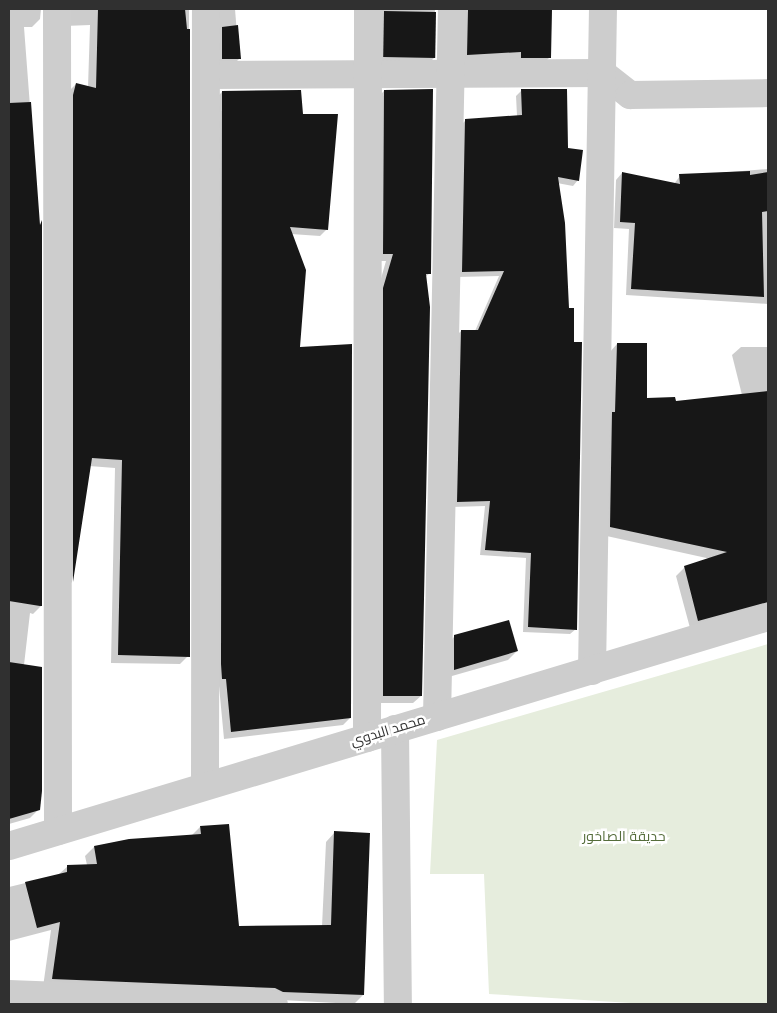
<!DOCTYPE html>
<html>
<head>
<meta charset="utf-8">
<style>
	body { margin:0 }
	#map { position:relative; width:777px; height:1013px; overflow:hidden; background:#fff; font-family:"Varela Round",Cairo,sans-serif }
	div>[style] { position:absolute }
	.green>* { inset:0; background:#e6eddd }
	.shadow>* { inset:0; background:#0003 }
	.building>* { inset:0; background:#171717; transform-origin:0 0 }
	.minor>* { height:28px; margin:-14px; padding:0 14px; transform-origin:14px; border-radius:14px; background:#cdcdcd }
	span { translate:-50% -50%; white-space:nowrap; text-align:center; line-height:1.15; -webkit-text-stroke:5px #fff; paint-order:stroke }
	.street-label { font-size:14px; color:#303030 }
	.park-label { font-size:14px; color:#556d3b }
	.frame { position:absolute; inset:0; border:10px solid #303030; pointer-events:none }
</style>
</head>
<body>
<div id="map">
	<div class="green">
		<i style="clip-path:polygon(768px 644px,768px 1004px,647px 1004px,489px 994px,484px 874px,430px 874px,437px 740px)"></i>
	</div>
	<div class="shadow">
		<i style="clip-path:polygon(9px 9px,41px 9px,40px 19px,32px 27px,24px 27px,39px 225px,40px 223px,41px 606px,33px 614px,30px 613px,24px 665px,38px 810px,30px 818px,9px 824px)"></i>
		<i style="clip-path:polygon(62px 9px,189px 9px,188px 656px,180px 664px,111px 663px,115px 468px,89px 466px,72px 582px,66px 588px,68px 92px,76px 84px,88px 87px,90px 25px,65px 26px)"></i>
		<i style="clip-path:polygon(211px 9px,235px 9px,239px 59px,231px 67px,214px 67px)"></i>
		<i style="clip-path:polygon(373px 9px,435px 9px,434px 58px,426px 66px,376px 66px)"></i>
		<i style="clip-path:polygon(457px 9px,552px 9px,550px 57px,542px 65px,459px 62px)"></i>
		<i style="clip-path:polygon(522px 90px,567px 149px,578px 180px,573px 186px,557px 183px,576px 629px,570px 634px,523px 632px,526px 558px,480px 555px,485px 506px,452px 507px,456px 336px,461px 331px,475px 331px,499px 276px,457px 277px,460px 126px,466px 120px,517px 116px,516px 96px)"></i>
		<i style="clip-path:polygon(384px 91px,430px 273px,425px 277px,421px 696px,413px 703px,376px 703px,376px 296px,386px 261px,376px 261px,377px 98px)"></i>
		<i style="clip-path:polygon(222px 92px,302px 116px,327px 229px,320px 236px,291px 234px,298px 348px,350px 718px,343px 725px,224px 739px,219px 686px,215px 99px)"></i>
		<i style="clip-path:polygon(768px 169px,768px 304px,626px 295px,629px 229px,614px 228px,616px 180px,622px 173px,674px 184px,680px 176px)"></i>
		<i style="clip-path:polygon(617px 344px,646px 400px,674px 402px,742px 395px,732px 355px,741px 347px,768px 347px,768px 464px,757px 466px,765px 564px,768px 563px,768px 610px,690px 628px,676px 576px,685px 567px,711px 559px,602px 535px,609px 353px)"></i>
		<i style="clip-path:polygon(455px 636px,517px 651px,508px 660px,445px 678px,446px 645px)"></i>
		<i style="clip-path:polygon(200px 827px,238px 927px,322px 926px,326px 842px,335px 832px,363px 995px,354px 1004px,43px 987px,51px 930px,9px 941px,9px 887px,58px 875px,68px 866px,87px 865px,85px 856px,94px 847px,191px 836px)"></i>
	</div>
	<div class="building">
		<i style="clip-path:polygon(98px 9px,185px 9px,187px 29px,190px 29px,190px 657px,118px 655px,122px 460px,92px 458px,73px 582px,73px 95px,76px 83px,96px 88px)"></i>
		<i style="clip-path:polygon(470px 9px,552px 9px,551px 58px,521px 58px,521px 52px,467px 55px,468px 10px)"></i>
		<i style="left:436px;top:12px;width:46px;height:52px;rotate:91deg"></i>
		<i style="clip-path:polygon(238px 25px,241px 59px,222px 59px,222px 27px)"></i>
		<i style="clip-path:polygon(433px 89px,431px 274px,426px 274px,430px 307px,422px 696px,383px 696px,383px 288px,393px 254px,383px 254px,384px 90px)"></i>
		<i style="clip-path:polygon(521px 89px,567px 89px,568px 148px,583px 150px,579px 181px,558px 177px,565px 223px,569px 308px,574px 308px,574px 342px,582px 342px,577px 630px,528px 627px,531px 553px,485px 550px,490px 501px,457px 502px,461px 330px,478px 330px,504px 271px,462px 272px,465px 119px,522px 115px)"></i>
		<i style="clip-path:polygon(301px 90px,303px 114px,338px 114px,328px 230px,290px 227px,306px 270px,300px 347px,352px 344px,351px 718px,231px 732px,226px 679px,222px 679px,221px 664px,222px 91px)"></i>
		<i style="clip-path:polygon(31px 102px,40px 225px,42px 220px,42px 606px,40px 606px,9px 601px,9px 103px)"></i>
		<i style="clip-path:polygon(750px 171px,750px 175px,768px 172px,768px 211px,762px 212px,764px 297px,631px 289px,635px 223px,620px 222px,622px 172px,680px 184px,679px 174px)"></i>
		<i style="clip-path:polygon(617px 343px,647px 343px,647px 398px,675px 397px,676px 401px,768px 391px,768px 602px,698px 621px,684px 566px,727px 552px,610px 527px,612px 412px,615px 412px)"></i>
		<i style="clip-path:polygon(509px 620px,518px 651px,454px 670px,454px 635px)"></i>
		<i style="clip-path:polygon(9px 662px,42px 667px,42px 791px,40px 810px,9px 819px)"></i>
		<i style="clip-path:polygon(229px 824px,239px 926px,331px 925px,334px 831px,370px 833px,364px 995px,283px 992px,275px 988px,52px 979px,60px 922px,37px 928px,25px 882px,67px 872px,67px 865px,97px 864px,94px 846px,129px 839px,201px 834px,200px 826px)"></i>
	</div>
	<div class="minor">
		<i style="left:57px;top:9px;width:822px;rotate:89.93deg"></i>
		<i style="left:206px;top:75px;width:396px;rotate:-0.3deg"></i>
		<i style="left:602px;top:73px;width:36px;rotate:38deg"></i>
		<i style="left:630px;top:95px;width:138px;rotate:-0.8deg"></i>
		<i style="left:592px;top:671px;width:662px;rotate:-89.05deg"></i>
		<i style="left:437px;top:717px;width:708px;rotate:-88.79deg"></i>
		<i style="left:395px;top:729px;width:275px;rotate:89.4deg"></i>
		<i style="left:367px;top:738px;width:729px;rotate:-89.92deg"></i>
		<i style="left:205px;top:786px;width:777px;rotate:-89.93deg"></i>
		<i style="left:9px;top:846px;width:793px;rotate:-16.79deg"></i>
		<i style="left:9px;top:994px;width:265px;rotate:2.2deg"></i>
	</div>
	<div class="street-label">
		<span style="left:388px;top:731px;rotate:-17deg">محمد البدوي</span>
	</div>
	<div class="park-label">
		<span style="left:624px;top:837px">حديقة الصاخور</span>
	</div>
	<div class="frame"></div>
</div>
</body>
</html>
